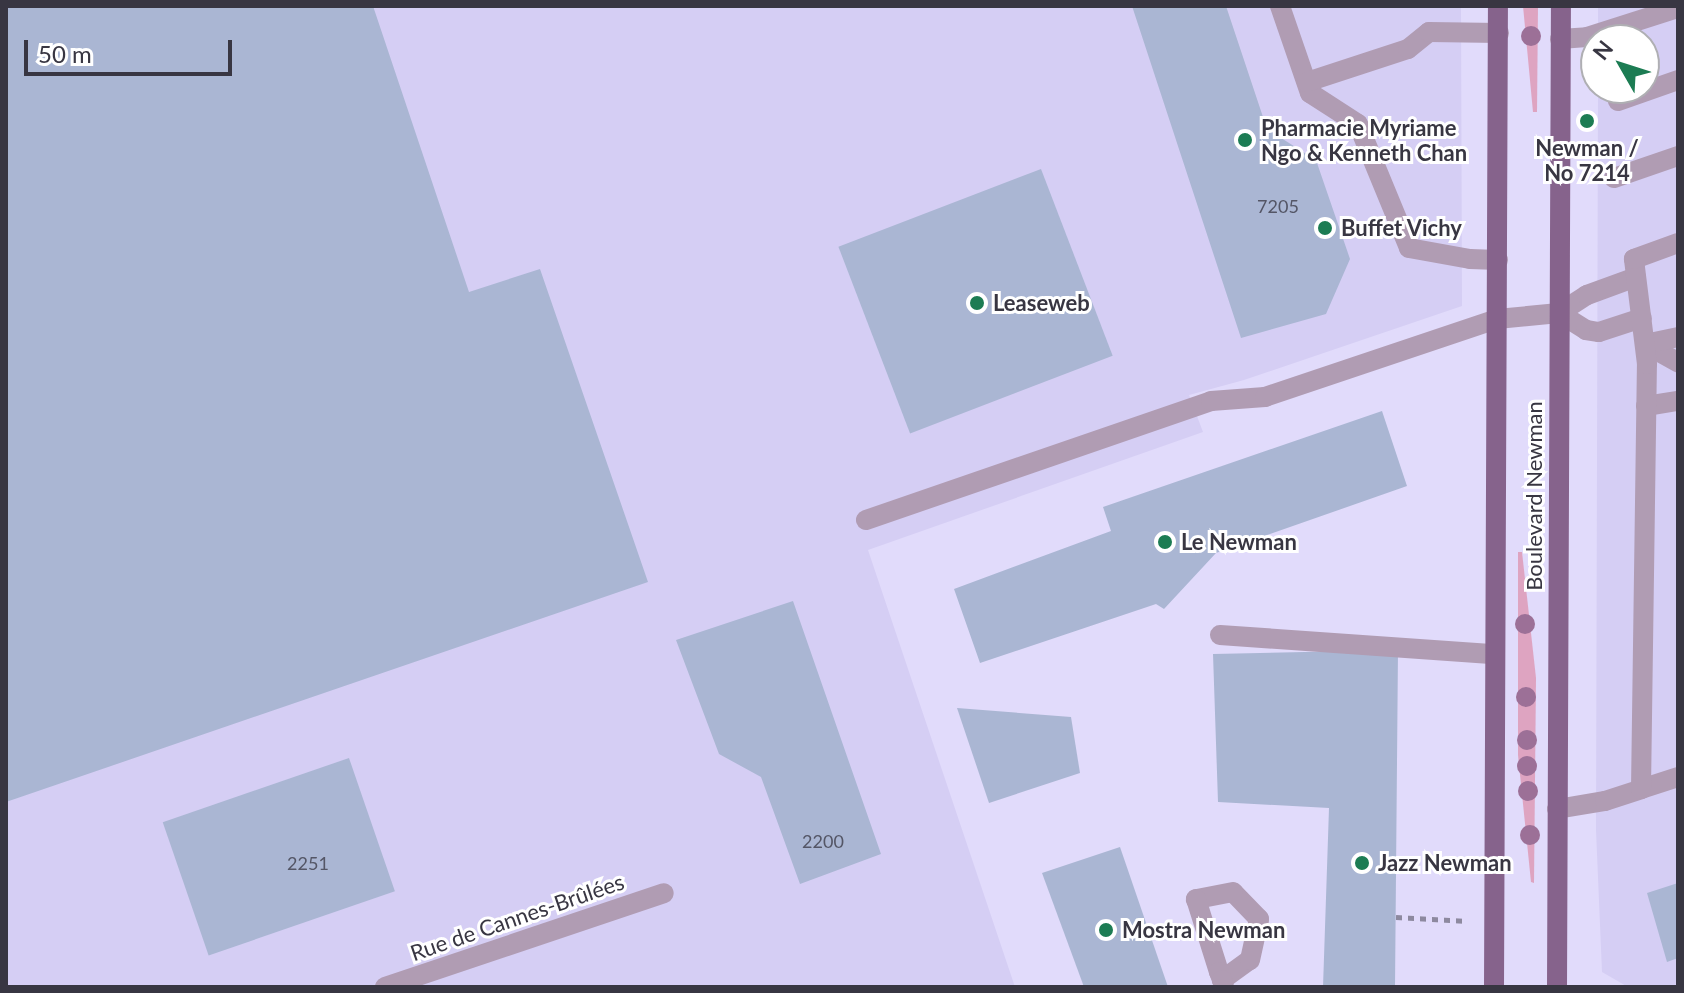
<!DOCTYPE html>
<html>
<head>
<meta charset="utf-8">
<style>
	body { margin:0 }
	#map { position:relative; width:1684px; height:993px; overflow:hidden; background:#e1dbfb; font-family:Lato,sans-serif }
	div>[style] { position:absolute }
	.built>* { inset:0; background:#d5cef4 }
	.green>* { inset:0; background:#dea4c1 }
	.building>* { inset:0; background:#aab6d3; transform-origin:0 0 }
	.path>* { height:5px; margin-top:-2.5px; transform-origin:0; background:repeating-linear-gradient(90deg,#8d899f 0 6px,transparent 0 12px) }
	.minor>* { height:20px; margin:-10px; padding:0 10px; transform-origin:10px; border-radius:10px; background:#b09cb3 }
	.major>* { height:20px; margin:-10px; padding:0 10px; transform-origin:10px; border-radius:10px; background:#86638c }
	.trees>* { width:20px; height:20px; margin:-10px; border-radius:50%; background:#9c7097 }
	.dots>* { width:22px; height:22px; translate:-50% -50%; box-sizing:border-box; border:4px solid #fff; border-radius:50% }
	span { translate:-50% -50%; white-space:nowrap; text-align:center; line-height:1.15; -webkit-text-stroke:6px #fff; paint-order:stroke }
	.number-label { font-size:18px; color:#545666 }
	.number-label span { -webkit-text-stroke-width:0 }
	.poi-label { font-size:22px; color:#383642; font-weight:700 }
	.left { translate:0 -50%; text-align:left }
	.street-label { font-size:22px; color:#383642 }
	.frame { position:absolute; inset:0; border:8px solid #383642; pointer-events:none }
	.north { position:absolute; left:1580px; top:24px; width:80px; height:80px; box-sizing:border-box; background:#fff; border:2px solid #afafb3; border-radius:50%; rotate:309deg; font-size:22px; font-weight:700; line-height:32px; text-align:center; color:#383642 }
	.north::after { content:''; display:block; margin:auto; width:28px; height:36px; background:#1c7c53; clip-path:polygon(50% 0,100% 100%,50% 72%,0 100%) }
	.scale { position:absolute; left:24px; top:40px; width:208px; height:36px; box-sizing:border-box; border:4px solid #383642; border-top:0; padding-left:10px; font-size:24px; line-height:28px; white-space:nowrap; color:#383642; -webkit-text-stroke:6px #fff; paint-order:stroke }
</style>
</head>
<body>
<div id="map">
	<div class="built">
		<i style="clip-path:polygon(6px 6px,1461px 6px,1462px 306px,1244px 380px,1189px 395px,1203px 432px,868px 550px,1015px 987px,6px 987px)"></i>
		<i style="clip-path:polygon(1598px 6px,1678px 6px,1678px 987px,1628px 987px,1602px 972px,1596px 830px,1598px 88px,1644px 88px,1644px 40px,1598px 40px)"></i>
	</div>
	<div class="green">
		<i style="clip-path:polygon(1523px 6px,1538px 6px,1537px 112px,1533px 112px)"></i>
		<i style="clip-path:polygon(1518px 552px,1522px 552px,1536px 678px,1534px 883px,1531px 882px,1518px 755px)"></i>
	</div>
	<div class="building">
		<i style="clip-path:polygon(6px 6px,373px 6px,469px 292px,540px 269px,648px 582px,6px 802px)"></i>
		<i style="clip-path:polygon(1132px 6px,1226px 6px,1267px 129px,1316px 160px,1350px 259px,1326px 314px,1241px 338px)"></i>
		<i style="left:1041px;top:169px;width:200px;height:217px;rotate:69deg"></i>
		<i style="clip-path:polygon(1382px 411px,1407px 486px,1216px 553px,1164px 609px,1156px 604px,980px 663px,954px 589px,1111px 531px,1103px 507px)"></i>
		<i style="clip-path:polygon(793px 601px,881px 854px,800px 884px,761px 777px,719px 754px,676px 640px)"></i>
		<i style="clip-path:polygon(1398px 650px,1395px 987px,1323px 987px,1329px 808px,1218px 802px,1213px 654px)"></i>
		<i style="clip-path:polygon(957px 708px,1071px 717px,1080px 773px,989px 803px)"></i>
		<i style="left:349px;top:758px;width:141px;height:197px;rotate:71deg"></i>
		<i style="clip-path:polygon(1120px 847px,1168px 987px,1084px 987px,1042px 873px)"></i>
		<i style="clip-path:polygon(1678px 883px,1678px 958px,1667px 962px,1647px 893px)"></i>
	</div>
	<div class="path">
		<i style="left:1396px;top:917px;width:72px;rotate:3.2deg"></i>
	</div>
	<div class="minor">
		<i style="left:1280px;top:6px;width:92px;rotate:71deg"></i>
		<i style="left:1310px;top:93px;width:57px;rotate:32.9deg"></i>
		<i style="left:1358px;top:124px;width:134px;rotate:67.6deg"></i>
		<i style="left:1409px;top:248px;width:62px;rotate:10.2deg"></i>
		<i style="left:1470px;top:259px;width:28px;rotate:2deg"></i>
		<i style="left:1560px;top:39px;width:27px;rotate:-4deg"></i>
		<i style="left:1587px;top:37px;width:96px;rotate:-17.7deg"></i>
		<i style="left:1307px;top:82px;width:106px;rotate:-18.1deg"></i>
		<i style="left:1408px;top:49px;width:27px;rotate:-39deg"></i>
		<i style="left:1429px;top:32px;width:70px;rotate:0.8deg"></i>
		<i style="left:1618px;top:101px;width:64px;rotate:-19.3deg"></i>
		<i style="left:1614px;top:178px;width:68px;rotate:-19deg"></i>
		<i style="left:1559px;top:313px;width:32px;rotate:32deg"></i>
		<i style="left:1586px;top:330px;width:13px;rotate:9deg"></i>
		<i style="left:1599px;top:332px;width:45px;rotate:-18deg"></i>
		<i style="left:1645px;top:344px;width:38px;rotate:29deg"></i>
		<i style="left:1645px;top:344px;width:34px;rotate:-12deg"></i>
		<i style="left:1646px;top:406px;width:32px;rotate:-9deg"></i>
		<i style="left:866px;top:520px;width:365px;rotate:-19deg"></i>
		<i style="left:1211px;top:401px;width:54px;rotate:-4.2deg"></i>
		<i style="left:1265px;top:397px;width:245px;rotate:-18.6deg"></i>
		<i style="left:1497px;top:319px;width:62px;rotate:-5.5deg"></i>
		<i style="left:1559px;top:313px;width:33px;rotate:-33deg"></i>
		<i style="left:1587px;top:295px;width:52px;rotate:-20.2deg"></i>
		<i style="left:1220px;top:635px;width:275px;rotate:4deg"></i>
		<i style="left:1641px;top:789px;width:39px;rotate:-18deg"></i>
		<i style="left:1557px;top:809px;width:49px;rotate:-9.5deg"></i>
		<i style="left:1605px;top:801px;width:38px;rotate:-18deg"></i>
		<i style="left:1641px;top:789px;width:425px;rotate:-89.2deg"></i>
		<i style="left:1647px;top:364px;width:106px;rotate:-97.1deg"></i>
		<i style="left:1634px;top:259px;width:47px;rotate:-20deg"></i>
		<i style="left:1222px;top:980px;width:34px;rotate:-36deg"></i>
		<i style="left:1250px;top:960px;width:42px;rotate:-77.6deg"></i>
		<i style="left:1259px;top:919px;width:37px;rotate:-134deg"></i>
		<i style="left:1233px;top:892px;width:38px;rotate:169deg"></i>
		<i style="left:1196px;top:899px;width:77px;rotate:72.5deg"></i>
		<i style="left:1219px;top:972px;width:9px;rotate:69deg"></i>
		<i style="left:1222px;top:980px;width:7px;rotate:74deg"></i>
		<i style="left:385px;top:987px;width:294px;rotate:-18.6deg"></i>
	</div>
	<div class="major">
		<i style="left:1494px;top:987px;width:981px;rotate:-89.77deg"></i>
		<i style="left:1557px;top:987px;width:981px;rotate:-89.77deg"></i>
	</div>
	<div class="trees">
		<i style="left:1531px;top:36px"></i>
		<i style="left:1525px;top:624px"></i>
		<i style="left:1526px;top:697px"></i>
		<i style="left:1527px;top:740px"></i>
		<i style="left:1527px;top:766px"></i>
		<i style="left:1528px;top:791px"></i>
		<i style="left:1530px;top:835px"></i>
	</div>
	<div class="dots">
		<i style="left:1587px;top:121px;background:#1c7c53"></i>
		<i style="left:1245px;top:140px;background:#1c7c53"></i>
		<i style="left:1325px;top:228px;background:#1c7c53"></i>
		<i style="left:977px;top:303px;background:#1c7c53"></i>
		<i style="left:1165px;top:542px;background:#1c7c53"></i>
		<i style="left:1362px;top:863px;background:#1c7c53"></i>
		<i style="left:1106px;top:930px;background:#1c7c53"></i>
	</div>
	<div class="number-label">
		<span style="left:1278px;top:206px">7205</span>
		<span style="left:823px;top:841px">2200</span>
		<span style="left:308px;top:863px">2251</span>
	</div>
	<div class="poi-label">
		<span class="left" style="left:1261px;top:140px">Pharmacie Myriame<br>Ngo &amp; Kenneth Chan</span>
		<span style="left:1587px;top:160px">Newman /<br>No 7214</span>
		<span class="left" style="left:1341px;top:228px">Buffet Vichy</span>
		<span class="left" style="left:993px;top:303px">Leaseweb</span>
		<span class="left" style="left:1181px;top:542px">Le Newman</span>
		<span class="left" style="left:1378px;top:863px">Jazz Newman</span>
		<span class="left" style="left:1122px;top:930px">Mostra Newman</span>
	</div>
	<div class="street-label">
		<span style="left:1534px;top:496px;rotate:-90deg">Boulevard Newman</span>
		<span style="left:517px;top:917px;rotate:-19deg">Rue de Cannes-Brûlées</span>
	</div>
	<div class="frame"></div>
	<div class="north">N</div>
	<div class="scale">50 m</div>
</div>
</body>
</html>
